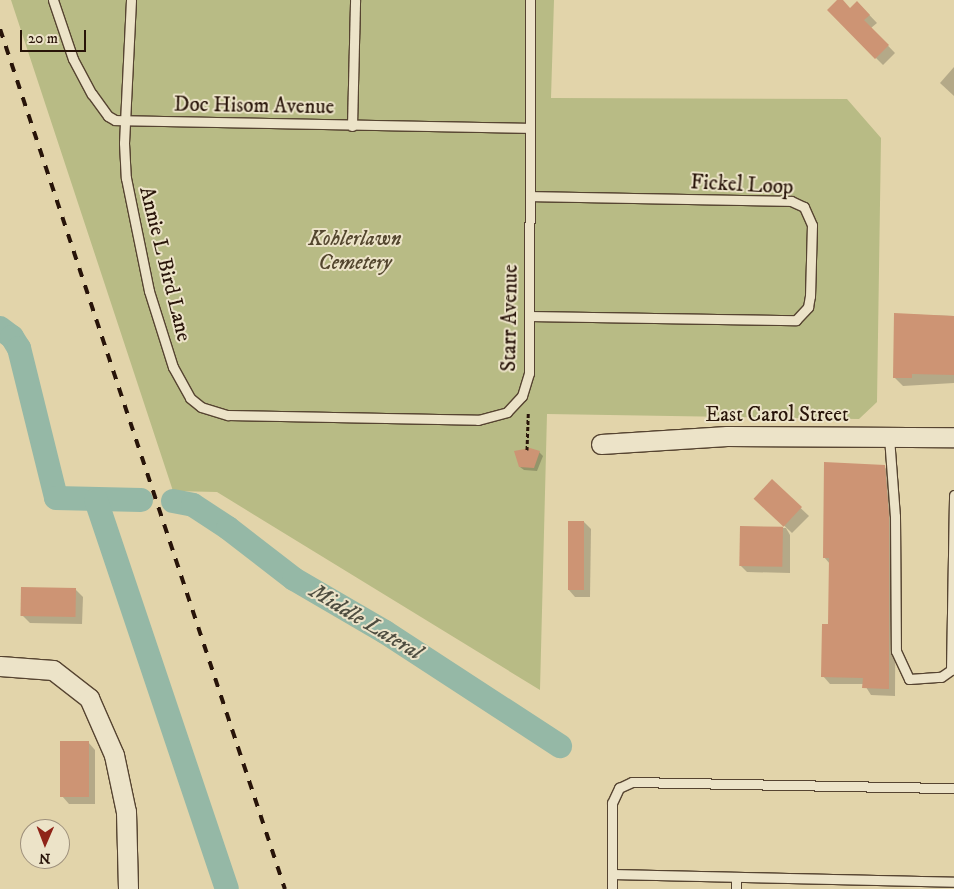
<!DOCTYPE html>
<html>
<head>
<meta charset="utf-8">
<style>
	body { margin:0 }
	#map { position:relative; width:954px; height:889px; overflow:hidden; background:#e2d4aa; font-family:"IM FELL DW Pica",serif }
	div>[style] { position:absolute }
	.green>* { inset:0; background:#b8bb85 }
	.shadow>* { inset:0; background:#0003 }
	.canal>* { height:24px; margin:-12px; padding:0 12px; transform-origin:12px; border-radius:12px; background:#95b8a6 }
	.building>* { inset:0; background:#cd9474; transform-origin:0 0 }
	.path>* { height:3px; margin-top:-1.5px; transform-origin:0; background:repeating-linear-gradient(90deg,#281409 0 4px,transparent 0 6.5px) }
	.roads { filter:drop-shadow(1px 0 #564431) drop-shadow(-1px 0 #564431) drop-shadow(0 1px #564431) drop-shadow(0 -1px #564431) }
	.service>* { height:9px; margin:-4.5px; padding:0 4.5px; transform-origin:4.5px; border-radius:4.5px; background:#ece3c8 }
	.minor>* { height:19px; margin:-9.5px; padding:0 9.5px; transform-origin:9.5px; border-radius:9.5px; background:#ece3c8 }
	.rail>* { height:4px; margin-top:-2px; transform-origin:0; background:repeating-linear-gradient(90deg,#281409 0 9px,transparent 0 18px) }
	span { translate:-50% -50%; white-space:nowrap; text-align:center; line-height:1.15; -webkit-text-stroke:4px #ece3c8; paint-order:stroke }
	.street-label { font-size:21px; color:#281409 }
	.park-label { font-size:21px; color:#53462e; font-style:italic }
	.water-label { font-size:22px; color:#4e4d40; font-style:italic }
	.north { position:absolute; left:20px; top:819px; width:50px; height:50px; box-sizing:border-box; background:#ece3c8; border:1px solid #9e907c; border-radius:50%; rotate:181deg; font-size:14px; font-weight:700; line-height:20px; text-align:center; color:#281409 }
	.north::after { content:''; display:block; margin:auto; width:18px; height:22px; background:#8f2418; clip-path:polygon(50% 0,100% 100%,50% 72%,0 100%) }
	.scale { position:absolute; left:20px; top:30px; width:66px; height:22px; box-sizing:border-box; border:2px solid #281409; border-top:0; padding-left:6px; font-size:15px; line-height:18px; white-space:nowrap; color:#281409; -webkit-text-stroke:4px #ece3c8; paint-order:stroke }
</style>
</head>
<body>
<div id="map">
	<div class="green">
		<i style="clip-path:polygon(11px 0,554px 0,551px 98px,847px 99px,881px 138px,877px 402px,859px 419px,547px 414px,540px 690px,217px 492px,173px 491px)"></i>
	</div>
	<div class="shadow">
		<i style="clip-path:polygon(839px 0,850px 9px,857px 2px,877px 23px,871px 28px,895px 53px,883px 65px,828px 10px)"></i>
		<i style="clip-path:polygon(954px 67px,954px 96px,940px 83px)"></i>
		<i style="clip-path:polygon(895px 314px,954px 316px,954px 383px,903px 386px,894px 377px)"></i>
		<i style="clip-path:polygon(539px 452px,543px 456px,537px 471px,524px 470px,520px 467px)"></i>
		<i style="clip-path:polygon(884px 467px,892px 474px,896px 524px,895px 696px,871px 695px,864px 684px,830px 684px,823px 676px,829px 625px,830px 564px,824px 557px)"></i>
		<i style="clip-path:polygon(772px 481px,809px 516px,792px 533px,762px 505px)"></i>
		<i style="clip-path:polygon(584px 522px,591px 529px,590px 597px,575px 597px,568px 589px)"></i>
		<i style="clip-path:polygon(741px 527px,786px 528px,790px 535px,790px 573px,747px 572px,740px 565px)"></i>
		<i style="clip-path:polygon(75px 589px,83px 597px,82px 624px,30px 623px,22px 615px)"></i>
		<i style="clip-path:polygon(88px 742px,95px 750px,95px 804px,69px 804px,62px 796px)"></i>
	</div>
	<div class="canal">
		<i style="left:0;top:328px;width:15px;rotate:37deg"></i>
		<i style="left:12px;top:337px;width:13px;rotate:58deg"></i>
		<i style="left:19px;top:348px;width:154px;rotate:76.1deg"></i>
		<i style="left:56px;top:498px;width:85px;rotate:1.3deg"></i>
		<i style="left:96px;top:500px;width:410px;rotate:71.4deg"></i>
		<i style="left:173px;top:501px;width:20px;rotate:11deg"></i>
		<i style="left:193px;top:505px;width:42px;rotate:33.3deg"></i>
		<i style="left:228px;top:528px;width:83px;rotate:37.7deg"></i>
		<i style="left:294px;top:579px;width:105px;rotate:30.2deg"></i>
		<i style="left:385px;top:632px;width:209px;rotate:33.1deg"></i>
	</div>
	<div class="building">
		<i style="clip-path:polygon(837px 0,843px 0,850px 8px,857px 1px,870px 15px,864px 20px,889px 45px,875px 59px,827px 10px)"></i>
		<i style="clip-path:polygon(894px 313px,954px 316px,954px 375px,912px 374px,912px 378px,893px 378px)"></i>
		<i style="clip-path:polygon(530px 448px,540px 451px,534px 468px,519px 467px,514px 451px)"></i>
		<i style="clip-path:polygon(824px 462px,885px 465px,889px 516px,889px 689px,862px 688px,863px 678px,821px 677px,822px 624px,828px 624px,829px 558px,823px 558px)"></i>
		<i style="left:772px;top:479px;width:41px;height:27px;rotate:43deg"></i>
		<i style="left:568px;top:521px;width:16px;height:69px"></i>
		<i style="left:740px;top:526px;width:43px;height:40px;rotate:1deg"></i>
		<i style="left:21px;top:587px;width:55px;height:29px;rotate:1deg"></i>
		<i style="left:60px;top:741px;width:29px;height:56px"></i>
	</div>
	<div class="path">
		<i style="left:527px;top:450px;width:38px;rotate:-88deg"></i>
	</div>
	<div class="roads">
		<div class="service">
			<i style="left:53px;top:0;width:62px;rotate:71.3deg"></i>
			<i style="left:73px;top:59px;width:40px;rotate:62deg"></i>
			<i style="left:92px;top:94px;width:27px;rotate:54deg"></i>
			<i style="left:108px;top:116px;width:8px;rotate:30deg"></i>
			<i style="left:115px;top:120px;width:415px;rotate:1.1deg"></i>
			<i style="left:131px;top:0;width:143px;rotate:92.8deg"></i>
			<i style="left:124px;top:143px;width:35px;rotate:87deg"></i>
			<i style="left:126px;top:178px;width:115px;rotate:78.5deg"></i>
			<i style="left:149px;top:291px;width:80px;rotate:72.5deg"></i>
			<i style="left:173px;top:367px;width:35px;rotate:61deg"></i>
			<i style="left:190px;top:398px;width:14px;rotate:39deg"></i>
			<i style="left:201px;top:407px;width:28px;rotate:17deg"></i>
			<i style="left:228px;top:415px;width:250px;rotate:1.1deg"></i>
			<i style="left:478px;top:420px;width:30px;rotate:-15deg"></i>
			<i style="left:507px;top:412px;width:22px;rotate:-47deg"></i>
			<i style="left:522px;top:396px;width:24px;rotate:-73deg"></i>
			<i style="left:529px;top:373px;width:373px;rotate:-89.8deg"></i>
			<i style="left:352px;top:126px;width:126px;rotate:-88.6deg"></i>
			<i style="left:529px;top:316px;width:267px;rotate:0.9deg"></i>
			<i style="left:796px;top:320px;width:18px;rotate:-47deg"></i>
			<i style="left:808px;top:307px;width:11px;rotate:-80deg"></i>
			<i style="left:810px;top:296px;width:71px;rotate:-88.4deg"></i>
			<i style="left:812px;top:225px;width:20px;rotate:-114deg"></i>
			<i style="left:804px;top:207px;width:14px;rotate:-155deg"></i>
			<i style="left:791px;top:201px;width:261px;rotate:-178.9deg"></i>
			<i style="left:889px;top:437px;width:79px;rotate:85.7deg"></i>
			<i style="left:895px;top:516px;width:135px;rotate:89.6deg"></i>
			<i style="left:896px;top:651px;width:31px;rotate:65deg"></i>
			<i style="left:909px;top:679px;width:32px;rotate:-4deg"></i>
			<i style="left:941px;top:677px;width:12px;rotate:-35deg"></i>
			<i style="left:951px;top:670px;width:175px;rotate:-89deg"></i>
			<i style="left:612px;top:874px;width:342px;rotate:1.3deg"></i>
			<i style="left:612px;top:889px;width:86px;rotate:-90deg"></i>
			<i style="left:612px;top:803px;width:17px;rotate:-65deg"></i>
			<i style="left:619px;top:788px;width:14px;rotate:-25deg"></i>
			<i style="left:632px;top:782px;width:322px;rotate:1.1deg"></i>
			<i style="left:736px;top:889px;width:12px;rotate:-90deg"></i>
		</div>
		<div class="minor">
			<i style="left:601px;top:444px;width:126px;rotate:-3.6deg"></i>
			<i style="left:727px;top:436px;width:227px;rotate:0.3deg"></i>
			<i style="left:0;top:666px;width:53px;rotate:4.3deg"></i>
			<i style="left:53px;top:670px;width:46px;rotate:37.9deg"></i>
			<i style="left:89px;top:698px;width:62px;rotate:66.3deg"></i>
			<i style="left:114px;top:755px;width:58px;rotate:78.1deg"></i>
			<i style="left:126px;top:812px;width:77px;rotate:88.5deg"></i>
		</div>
	</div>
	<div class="rail">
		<i style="left:0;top:29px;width:906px;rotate:71.67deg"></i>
	</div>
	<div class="street-label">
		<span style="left:254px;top:106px;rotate:1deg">Doc Hisom Avenue</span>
		<span style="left:742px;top:185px;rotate:3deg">Fickel Loop</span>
		<span style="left:165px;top:264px;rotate:76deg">Annie L Bird Lane</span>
		<span style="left:510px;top:318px;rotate:-89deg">Starr Avenue</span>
		<span style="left:777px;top:415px">East Carol Street</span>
	</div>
	<div class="park-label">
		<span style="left:355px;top:251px">Kohlerlawn<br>Cemetery</span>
	</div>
	<div class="water-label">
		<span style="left:366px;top:622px;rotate:31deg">Middle Lateral</span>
	</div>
	<div class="north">N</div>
	<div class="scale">20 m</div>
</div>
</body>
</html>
